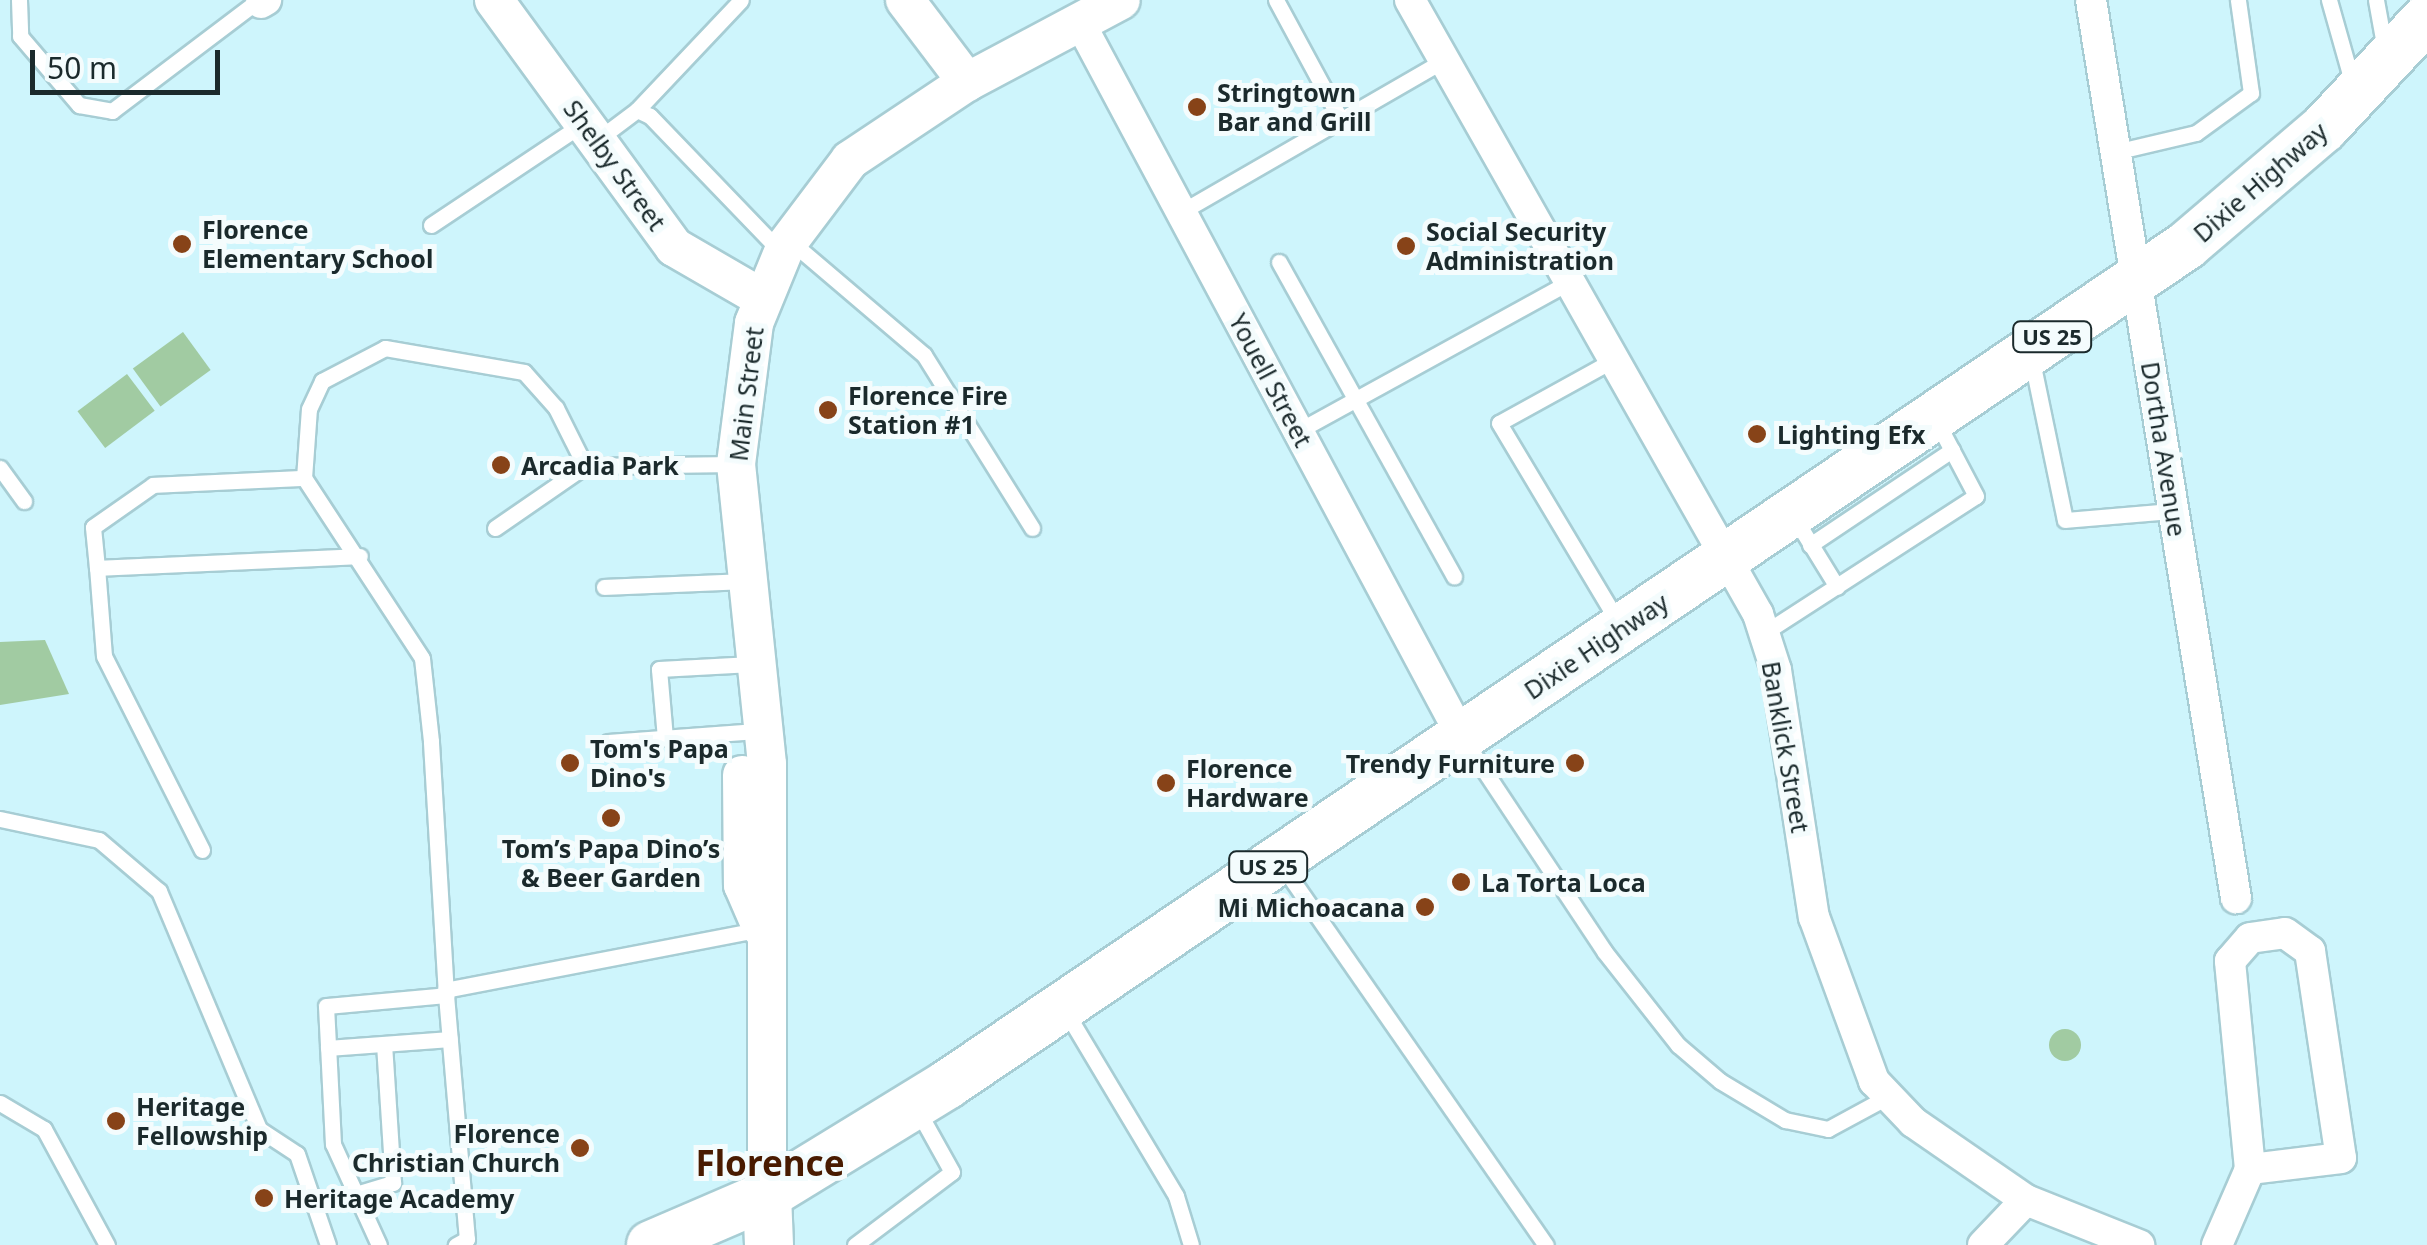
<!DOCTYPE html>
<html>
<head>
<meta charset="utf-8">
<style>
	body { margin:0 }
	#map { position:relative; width:2427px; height:1245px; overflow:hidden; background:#cef5fc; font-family:"Noto Sans",sans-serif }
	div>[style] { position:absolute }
	.green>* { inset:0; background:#a1cba2; transform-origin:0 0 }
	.round { border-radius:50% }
	.roads { filter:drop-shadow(2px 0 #a7cdd4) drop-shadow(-2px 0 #a7cdd4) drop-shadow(0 2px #a7cdd4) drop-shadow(0 -2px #a7cdd4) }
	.service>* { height:15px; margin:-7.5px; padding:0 7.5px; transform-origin:7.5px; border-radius:7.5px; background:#fff }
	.minor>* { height:30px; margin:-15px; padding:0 15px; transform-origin:15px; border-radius:15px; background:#fff }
	.tertiary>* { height:38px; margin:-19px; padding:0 19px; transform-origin:19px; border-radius:19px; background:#fff }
	.primary>* { height:48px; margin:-24px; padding:0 24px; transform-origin:24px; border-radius:24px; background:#fff }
	.dots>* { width:28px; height:28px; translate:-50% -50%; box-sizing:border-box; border:5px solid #f4fcfd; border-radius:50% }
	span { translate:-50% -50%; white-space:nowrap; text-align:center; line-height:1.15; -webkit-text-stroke:10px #f4fcfd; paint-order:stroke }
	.shield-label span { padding:2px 8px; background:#f4fcfd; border:2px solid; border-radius:8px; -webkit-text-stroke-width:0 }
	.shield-label { font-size:22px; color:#1b2a2c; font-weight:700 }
	.poi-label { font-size:25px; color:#1b2a2c; font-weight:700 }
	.left { translate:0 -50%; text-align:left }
	.right { translate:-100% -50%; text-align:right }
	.street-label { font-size:25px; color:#1b2a2c }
	.district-label { font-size:35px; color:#491b00; font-weight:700 }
	.scale { position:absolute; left:30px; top:50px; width:190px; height:45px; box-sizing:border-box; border:5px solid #1b2a2c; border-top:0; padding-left:12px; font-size:30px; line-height:35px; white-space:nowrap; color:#1b2a2c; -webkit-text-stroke:8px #f4fcfd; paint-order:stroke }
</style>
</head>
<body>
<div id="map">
	<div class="green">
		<i style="left:183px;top:332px;width:47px;height:62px;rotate:54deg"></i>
		<i style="left:127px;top:374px;width:46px;height:62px;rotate:53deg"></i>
		<i style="clip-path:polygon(45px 640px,69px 694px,0 705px,0 642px)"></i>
		<i class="round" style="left:2049px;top:1029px;width:32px;height:32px"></i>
	</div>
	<div class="roads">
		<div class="service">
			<i style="left:19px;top:0;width:36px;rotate:88deg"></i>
			<i style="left:20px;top:36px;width:91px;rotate:49.5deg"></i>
			<i style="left:79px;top:105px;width:34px;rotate:10deg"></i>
			<i style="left:112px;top:111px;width:184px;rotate:-37.1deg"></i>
			<i style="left:1276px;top:0;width:136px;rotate:61.6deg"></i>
			<i style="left:2329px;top:0;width:88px;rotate:74.2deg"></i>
			<i style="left:2376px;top:0;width:51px;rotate:79.8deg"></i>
			<i style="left:637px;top:110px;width:151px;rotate:-46.6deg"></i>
			<i style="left:597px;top:140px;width:50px;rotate:-36.9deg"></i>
			<i style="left:637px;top:110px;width:14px;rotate:25deg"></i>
			<i style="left:650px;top:116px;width:190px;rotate:46.1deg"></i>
			<i style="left:2115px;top:152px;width:83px;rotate:-13.2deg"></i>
			<i style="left:2196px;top:133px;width:68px;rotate:-36deg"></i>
			<i style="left:2251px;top:93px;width:94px;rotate:-98deg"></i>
			<i style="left:1181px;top:212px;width:304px;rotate:-30deg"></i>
			<i style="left:431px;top:225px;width:184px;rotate:-33.7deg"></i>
			<i style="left:789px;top:240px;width:177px;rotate:40.4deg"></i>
			<i style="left:924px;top:355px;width:204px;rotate:58deg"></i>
			<i style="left:1279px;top:262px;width:360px;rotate:60.9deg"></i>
			<i style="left:2031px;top:356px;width:167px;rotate:78.3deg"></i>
			<i style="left:2065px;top:520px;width:108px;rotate:-4.8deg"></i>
			<i style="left:1615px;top:359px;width:132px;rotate:151.1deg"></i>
			<i style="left:1499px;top:423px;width:235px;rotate:59.1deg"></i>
			<i style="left:1298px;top:431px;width:311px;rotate:-28.8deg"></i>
			<i style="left:585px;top:466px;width:151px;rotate:-0.8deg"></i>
			<i style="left:0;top:468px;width:41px;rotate:54deg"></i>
			<i style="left:1794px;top:517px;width:82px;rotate:58.4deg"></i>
			<i style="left:495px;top:528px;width:109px;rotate:-34.6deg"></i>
			<i style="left:1810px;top:545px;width:171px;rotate:-33.8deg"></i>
			<i style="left:97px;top:568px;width:41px;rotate:-95.6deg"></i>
			<i style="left:93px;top:527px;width:73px;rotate:-35deg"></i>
			<i style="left:153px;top:485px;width:151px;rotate:-2.7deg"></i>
			<i style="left:604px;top:587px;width:141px;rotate:-2.4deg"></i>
			<i style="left:1764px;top:633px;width:252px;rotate:-32.9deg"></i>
			<i style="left:1976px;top:496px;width:84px;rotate:-117.8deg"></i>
			<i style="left:665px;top:738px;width:69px;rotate:-95deg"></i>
			<i style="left:659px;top:669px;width:93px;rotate:-3.1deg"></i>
			<i style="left:1464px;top:740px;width:253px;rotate:56.4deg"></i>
			<i style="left:1604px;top:951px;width:120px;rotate:51.8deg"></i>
			<i style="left:1678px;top:1045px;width:55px;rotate:40.6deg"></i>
			<i style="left:1720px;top:1081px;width:76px;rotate:31deg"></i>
			<i style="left:1785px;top:1120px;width:44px;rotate:11.8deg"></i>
			<i style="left:1828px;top:1129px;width:69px;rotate:-28.4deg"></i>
			<i style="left:608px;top:742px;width:149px;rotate:-4.2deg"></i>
			<i style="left:0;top:819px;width:101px;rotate:12deg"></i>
			<i style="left:99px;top:840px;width:79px;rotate:40.4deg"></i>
			<i style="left:159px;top:891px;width:258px;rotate:67.2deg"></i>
			<i style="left:259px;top:1129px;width:45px;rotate:33.3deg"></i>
			<i style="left:297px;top:1154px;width:96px;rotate:71.2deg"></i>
			<i style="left:202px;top:850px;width:217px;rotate:-116.8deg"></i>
			<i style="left:104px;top:656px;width:88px;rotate:-94.5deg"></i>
			<i style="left:97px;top:568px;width:263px;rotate:-2.6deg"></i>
			<i style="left:1281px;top:864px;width:464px;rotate:55.2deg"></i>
			<i style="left:445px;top:990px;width:323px;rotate:-10.9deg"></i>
			<i style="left:446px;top:995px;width:245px;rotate:85.1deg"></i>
			<i style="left:467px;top:1239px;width:13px;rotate:151deg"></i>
			<i style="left:1066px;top:1012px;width:214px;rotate:59.1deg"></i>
			<i style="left:1176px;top:1196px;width:51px;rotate:73deg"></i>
			<i style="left:328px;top:1048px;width:122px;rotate:-4.2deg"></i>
			<i style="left:0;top:1103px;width:51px;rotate:30.6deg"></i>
			<i style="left:44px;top:1129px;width:132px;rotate:61.5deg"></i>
			<i style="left:356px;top:1194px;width:39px;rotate:-17deg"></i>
			<i style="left:393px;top:1183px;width:139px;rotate:-93.7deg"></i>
			<i style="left:379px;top:1245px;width:111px;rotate:-114.5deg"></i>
			<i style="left:333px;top:1144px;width:138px;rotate:-92.9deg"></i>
			<i style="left:326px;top:1006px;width:121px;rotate:-5.2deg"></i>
			<i style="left:446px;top:995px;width:254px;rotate:-93.4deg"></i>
			<i style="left:431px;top:741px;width:83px;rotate:-96.2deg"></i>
			<i style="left:422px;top:658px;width:215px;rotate:-123.2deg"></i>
			<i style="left:304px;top:478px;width:69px;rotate:-85.9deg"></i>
			<i style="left:309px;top:409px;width:31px;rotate:-65deg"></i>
			<i style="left:322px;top:381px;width:71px;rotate:-27.6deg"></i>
			<i style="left:385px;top:348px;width:141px;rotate:9.8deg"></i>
			<i style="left:524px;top:372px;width:48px;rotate:48.4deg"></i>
			<i style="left:556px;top:408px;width:65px;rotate:63.4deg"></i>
			<i style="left:855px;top:1245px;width:121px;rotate:-37deg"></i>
			<i style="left:952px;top:1172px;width:72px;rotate:-119.1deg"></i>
		</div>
		<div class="minor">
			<i style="left:1410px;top:0;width:706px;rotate:60.46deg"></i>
			<i style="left:1758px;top:614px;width:59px;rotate:72.2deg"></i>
			<i style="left:1776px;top:670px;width:250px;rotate:81.3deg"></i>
			<i style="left:1814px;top:917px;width:175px;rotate:69.9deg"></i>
			<i style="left:1874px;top:1081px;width:57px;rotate:46.4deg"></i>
			<i style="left:1913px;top:1122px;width:137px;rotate:34.6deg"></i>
			<i style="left:2026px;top:1200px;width:122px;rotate:21.7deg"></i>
			<i style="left:2091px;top:0;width:910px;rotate:80.83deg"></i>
			<i style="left:261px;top:3px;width:6px;rotate:-31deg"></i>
			<i style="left:1080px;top:23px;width:810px;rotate:61.85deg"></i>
			<i style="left:1983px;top:1245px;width:62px;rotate:-46.3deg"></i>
			<i style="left:2217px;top:1245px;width:83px;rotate:-66.5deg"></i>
			<i style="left:2250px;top:1169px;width:209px;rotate:-95.5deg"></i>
			<i style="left:2230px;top:961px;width:30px;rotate:-49deg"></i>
			<i style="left:2250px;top:938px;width:35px;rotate:-8deg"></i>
			<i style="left:2285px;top:933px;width:31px;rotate:36deg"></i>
			<i style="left:2310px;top:951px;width:209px;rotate:81.5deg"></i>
			<i style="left:2341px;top:1158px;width:92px;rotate:173.1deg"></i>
		</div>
		<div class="tertiary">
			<i style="left:494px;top:0;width:306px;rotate:53.9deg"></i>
			<i style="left:674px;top:247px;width:102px;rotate:30.1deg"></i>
			<i style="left:905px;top:0;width:103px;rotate:52.9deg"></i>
			<i style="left:742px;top:775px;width:110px;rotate:89.5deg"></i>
			<i style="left:743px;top:885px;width:48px;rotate:66.6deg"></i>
			<i style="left:767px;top:1195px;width:431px;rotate:-90deg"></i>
			<i style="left:767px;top:764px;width:302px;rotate:-95.9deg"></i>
			<i style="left:736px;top:464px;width:142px;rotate:-82.7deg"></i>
			<i style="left:754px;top:323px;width:84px;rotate:-67.7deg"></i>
			<i style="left:786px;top:245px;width:106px;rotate:-53deg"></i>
			<i style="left:850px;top:160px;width:141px;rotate:-33.7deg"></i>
			<i style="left:967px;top:82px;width:174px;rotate:-28deg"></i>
		</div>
		<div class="primary">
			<i style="left:767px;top:1195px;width:50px;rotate:87.7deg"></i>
			<i style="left:651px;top:1245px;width:126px;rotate:-23.3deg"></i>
			<i style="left:767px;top:1195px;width:212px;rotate:-31.5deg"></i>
			<i style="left:948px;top:1084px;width:1496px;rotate:-34.1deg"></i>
			<i style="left:2187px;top:245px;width:180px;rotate:-40.5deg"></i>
			<i style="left:2324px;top:128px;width:151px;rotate:-46.9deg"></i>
		</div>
	</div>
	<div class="dots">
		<i style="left:1197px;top:107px;background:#874318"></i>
		<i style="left:182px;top:244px;background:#874318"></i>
		<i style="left:1406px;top:246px;background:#874318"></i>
		<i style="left:828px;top:410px;background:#874318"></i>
		<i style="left:1757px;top:434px;background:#874318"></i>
		<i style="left:501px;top:465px;background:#874318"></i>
		<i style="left:570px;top:763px;background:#874318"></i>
		<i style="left:1575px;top:763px;background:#874318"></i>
		<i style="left:1166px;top:783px;background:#874318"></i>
		<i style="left:611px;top:818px;background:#874318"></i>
		<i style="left:1461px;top:882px;background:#874318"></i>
		<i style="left:1425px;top:907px;background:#874318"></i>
		<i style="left:116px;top:1121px;background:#874318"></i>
		<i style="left:580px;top:1148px;background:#874318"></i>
		<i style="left:264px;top:1198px;background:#874318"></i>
	</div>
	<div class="shield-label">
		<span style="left:2052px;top:337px">US 25</span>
		<span style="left:1268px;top:867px">US 25</span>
	</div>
	<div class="poi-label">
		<span class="left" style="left:1217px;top:107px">Stringtown<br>Bar and Grill</span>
		<span class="left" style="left:202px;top:244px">Florence<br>Elementary School</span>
		<span class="left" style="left:1426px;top:246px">Social Security<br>Administration</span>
		<span class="left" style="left:848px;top:410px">Florence Fire<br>Station #1</span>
		<span class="left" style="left:1777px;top:434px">Lighting Efx</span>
		<span class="left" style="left:521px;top:465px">Arcadia Park</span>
		<span class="left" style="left:590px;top:763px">Tom's Papa<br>Dino's</span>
		<span class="right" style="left:1555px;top:763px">Trendy Furniture</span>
		<span class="left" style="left:1186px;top:783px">Florence<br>Hardware</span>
		<span style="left:611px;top:863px">Tom’s Papa Dino’s<br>&amp; Beer Garden</span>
		<span class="left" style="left:1481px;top:882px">La Torta Loca</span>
		<span class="right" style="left:1405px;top:907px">Mi Michoacana</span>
		<span class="left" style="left:136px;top:1121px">Heritage<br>Fellowship</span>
		<span class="right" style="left:560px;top:1148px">Florence<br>Christian Church</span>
		<span class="left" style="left:284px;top:1198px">Heritage Academy</span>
	</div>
	<div class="street-label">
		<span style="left:615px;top:165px;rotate:54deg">Shelby Street</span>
		<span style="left:2260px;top:182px;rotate:-41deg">Dixie Highway</span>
		<span style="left:1271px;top:380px;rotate:62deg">Youell Street</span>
		<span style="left:746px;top:394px;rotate:-83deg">Main Street</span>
		<span style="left:2164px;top:449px;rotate:81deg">Dortha Avenue</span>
		<span style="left:1596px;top:646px;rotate:-34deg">Dixie Highway</span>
		<span style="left:1786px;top:747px;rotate:80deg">Banklick Street</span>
	</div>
	<div class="district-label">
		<span style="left:770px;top:1163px">Florence</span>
	</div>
	<div class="scale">50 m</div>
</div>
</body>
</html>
